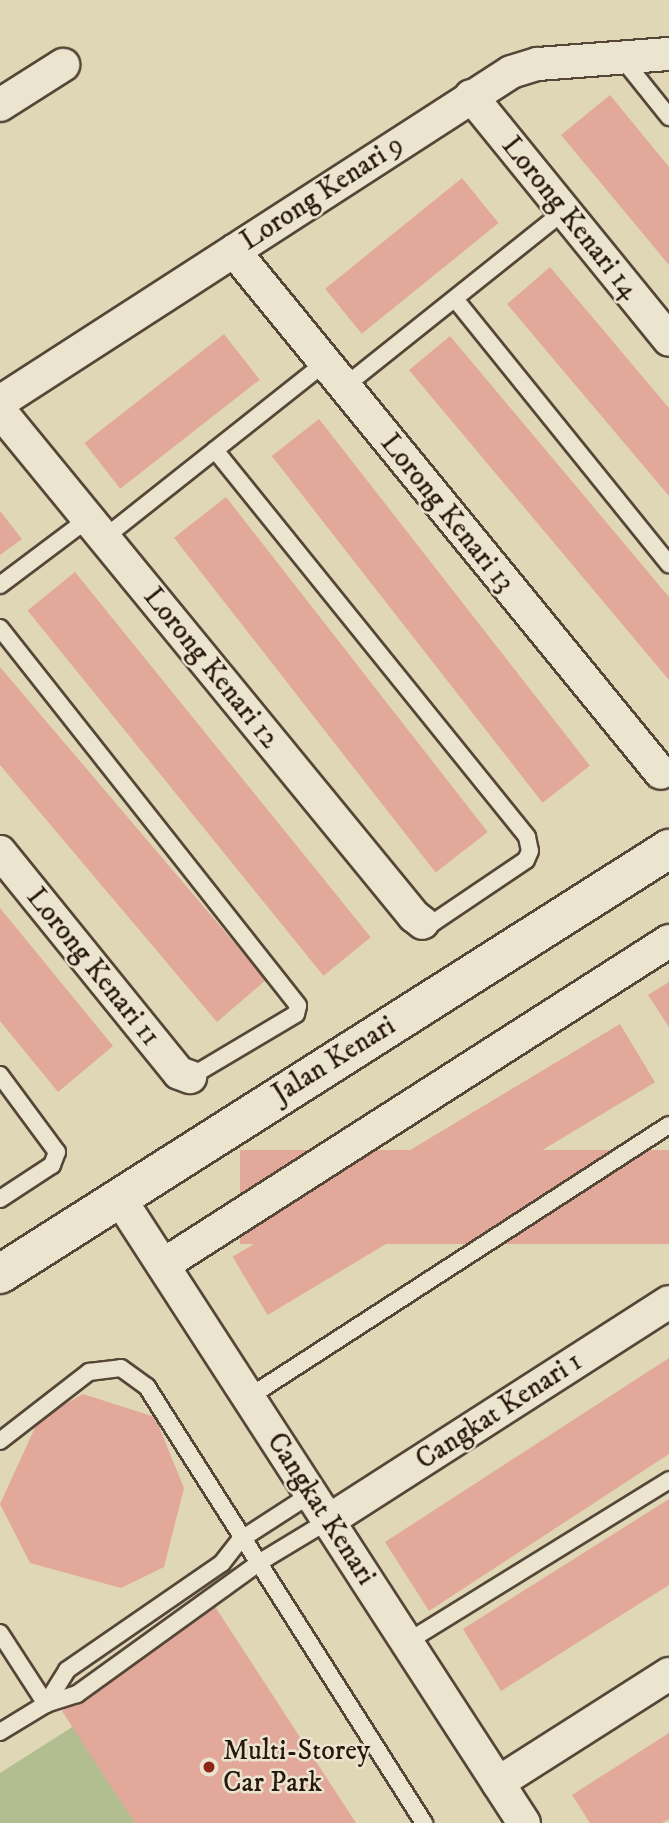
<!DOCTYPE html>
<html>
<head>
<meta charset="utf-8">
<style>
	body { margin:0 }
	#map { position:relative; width:669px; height:1823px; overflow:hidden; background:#e0d7b7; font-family:"IM FELL DW Pica",serif }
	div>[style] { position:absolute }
	.green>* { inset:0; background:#b2be8f }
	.building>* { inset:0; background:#e2a899; transform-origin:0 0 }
	.roads { filter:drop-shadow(2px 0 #554737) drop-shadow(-2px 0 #554737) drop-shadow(0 2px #554737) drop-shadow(0 -2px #554737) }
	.service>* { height:16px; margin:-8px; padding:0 8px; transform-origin:8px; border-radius:8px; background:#ebe5d0 }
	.minor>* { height:32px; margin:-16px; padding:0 16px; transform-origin:16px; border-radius:16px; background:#ebe5d0 }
	.tertiary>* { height:38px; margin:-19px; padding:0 19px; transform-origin:19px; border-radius:19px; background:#ebe5d0 }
	.dots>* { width:19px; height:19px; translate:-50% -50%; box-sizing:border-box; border:4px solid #ebe5d0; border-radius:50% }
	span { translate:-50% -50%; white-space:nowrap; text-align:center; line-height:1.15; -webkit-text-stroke:5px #ebe5d0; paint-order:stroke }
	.street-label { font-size:28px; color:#27170c }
	.poi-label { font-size:28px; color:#27170c }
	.left { translate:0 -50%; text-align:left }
</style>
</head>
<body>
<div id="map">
	<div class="green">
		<i style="clip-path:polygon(88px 1717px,156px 1823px,0 1823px,0 1773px)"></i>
	</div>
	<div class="building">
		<i style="clip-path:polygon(610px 95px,669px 167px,669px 265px,561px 135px)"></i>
		<i style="left:462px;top:178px;width:58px;height:176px;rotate:51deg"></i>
		<i style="clip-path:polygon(550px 267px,669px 408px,669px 496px,507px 304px)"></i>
		<i style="left:224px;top:334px;width:58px;height:177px;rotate:52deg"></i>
		<i style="clip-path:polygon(450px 336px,669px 597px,669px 680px,409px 370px)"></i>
		<i style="left:319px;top:419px;width:440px;height:60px;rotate:52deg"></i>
		<i style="left:226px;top:497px;width:425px;height:66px;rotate:52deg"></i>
		<i style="clip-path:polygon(0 511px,22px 539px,0 555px)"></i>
		<i style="left:75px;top:572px;width:470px;height:61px;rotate:51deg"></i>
		<i style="clip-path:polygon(0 667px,266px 980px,217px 1022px,0 765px)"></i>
		<i style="clip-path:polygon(0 908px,113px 1046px,58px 1092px,0 1021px)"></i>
		<i style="clip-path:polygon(669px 982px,669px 1027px,648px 995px)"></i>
		<i style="left:620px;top:1024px;width:68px;height:452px;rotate:59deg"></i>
		<i style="left:669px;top:1150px;width:94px;height:429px;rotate:90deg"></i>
		<i style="clip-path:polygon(669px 1358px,669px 1454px,429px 1611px,385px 1542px)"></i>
		<i style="clip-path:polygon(83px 1394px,155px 1417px,184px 1488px,164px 1567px,121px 1588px,30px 1563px,0 1504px,39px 1419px)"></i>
		<i style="clip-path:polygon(669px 1499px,669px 1585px,501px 1691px,463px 1629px)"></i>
		<i style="clip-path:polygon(214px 1605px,356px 1823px,135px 1823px,62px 1711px)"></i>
		<i style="clip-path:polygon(669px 1733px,669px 1819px,662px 1823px,590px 1823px,572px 1795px)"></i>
	</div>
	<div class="roads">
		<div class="service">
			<i style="left:621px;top:57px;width:77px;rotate:51.3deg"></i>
			<i style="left:455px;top:299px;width:341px;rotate:51.1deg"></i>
			<i style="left:345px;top:386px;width:280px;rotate:-38.6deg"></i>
			<i style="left:215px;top:450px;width:497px;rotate:51.1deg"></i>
			<i style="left:527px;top:837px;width:14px;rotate:78deg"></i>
			<i style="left:530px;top:851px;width:10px;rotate:114deg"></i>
			<i style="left:526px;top:860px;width:111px;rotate:146deg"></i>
			<i style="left:434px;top:922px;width:11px;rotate:175deg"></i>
			<i style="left:104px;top:538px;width:283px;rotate:-38.4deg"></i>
			<i style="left:0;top:585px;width:110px;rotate:-36.9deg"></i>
			<i style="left:0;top:628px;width:481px;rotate:51.7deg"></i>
			<i style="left:298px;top:1006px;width:8px;rotate:104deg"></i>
			<i style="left:296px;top:1014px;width:123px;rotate:149.3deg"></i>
			<i style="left:0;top:1075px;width:96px;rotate:53.5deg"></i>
			<i style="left:57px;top:1152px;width:14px;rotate:111deg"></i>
			<i style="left:52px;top:1165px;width:62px;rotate:146.8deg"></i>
			<i style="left:249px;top:1397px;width:500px;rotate:-32.93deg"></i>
			<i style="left:0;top:1441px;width:113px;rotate:-37.8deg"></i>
			<i style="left:89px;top:1372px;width:32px;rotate:-7deg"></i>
			<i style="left:121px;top:1368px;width:32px;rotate:36deg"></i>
			<i style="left:147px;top:1387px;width:517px;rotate:57.57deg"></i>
			<i style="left:0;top:1633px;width:85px;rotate:57.1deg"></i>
			<i style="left:407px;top:1642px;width:308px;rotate:-31.7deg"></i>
			<i style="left:46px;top:1704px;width:40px;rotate:-58deg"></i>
			<i style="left:67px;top:1670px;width:188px;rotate:-34.6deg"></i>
			<i style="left:222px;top:1563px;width:29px;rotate:-52deg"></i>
			<i style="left:240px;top:1540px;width:85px;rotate:-32.9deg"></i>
			<i style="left:0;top:1732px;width:54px;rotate:-31.3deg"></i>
			<i style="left:46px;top:1704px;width:33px;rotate:-18deg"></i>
			<i style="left:77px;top:1694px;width:226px;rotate:-35.8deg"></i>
			<i style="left:260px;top:1562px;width:79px;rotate:-31.1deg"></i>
		</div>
		<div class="minor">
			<i style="left:471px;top:96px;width:314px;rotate:50.9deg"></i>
			<i style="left:0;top:105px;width:75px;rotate:-32.4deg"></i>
			<i style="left:234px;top:251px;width:674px;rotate:50.72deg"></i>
			<i style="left:0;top:402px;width:608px;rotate:-32.85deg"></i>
			<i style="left:511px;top:72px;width:28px;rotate:-17deg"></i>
			<i style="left:538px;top:64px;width:131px;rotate:-4.4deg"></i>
			<i style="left:0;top:411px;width:653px;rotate:50.66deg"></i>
			<i style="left:414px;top:916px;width:11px;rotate:38deg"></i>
			<i style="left:0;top:852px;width:284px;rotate:51deg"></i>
			<i style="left:179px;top:1073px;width:12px;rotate:20deg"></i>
			<i style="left:118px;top:1196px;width:747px;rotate:57.08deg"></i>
			<i style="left:163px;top:1265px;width:601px;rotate:-32.63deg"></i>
			<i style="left:328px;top:1521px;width:405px;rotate:-32.7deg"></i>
			<i style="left:498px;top:1783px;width:203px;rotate:-32.5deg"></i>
		</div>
		<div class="tertiary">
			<i style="left:0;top:1274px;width:793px;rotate:-32.43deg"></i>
		</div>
	</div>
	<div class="dots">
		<i style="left:209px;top:1767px;background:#8f2418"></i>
	</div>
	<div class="street-label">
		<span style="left:322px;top:193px;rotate:-33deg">Lorong Kenari 9</span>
		<span style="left:570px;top:218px;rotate:51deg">Lorong Kenari 14</span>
		<span style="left:447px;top:513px;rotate:51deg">Lorong Kenari 13</span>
		<span style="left:211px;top:668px;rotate:51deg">Lorong Kenari 12</span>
		<span style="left:93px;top:967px;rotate:51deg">Lorong Kenari 11</span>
		<span style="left:334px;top:1060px;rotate:-32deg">Jalan Kenari</span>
		<span style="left:499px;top:1411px;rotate:-33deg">Cangkat Kenari 1</span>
		<span style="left:321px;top:1509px;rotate:57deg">Cangkat Kenari</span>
	</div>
	<div class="poi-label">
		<span class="left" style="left:223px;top:1767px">Multi-Storey<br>Car Park</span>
	</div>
</div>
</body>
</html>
